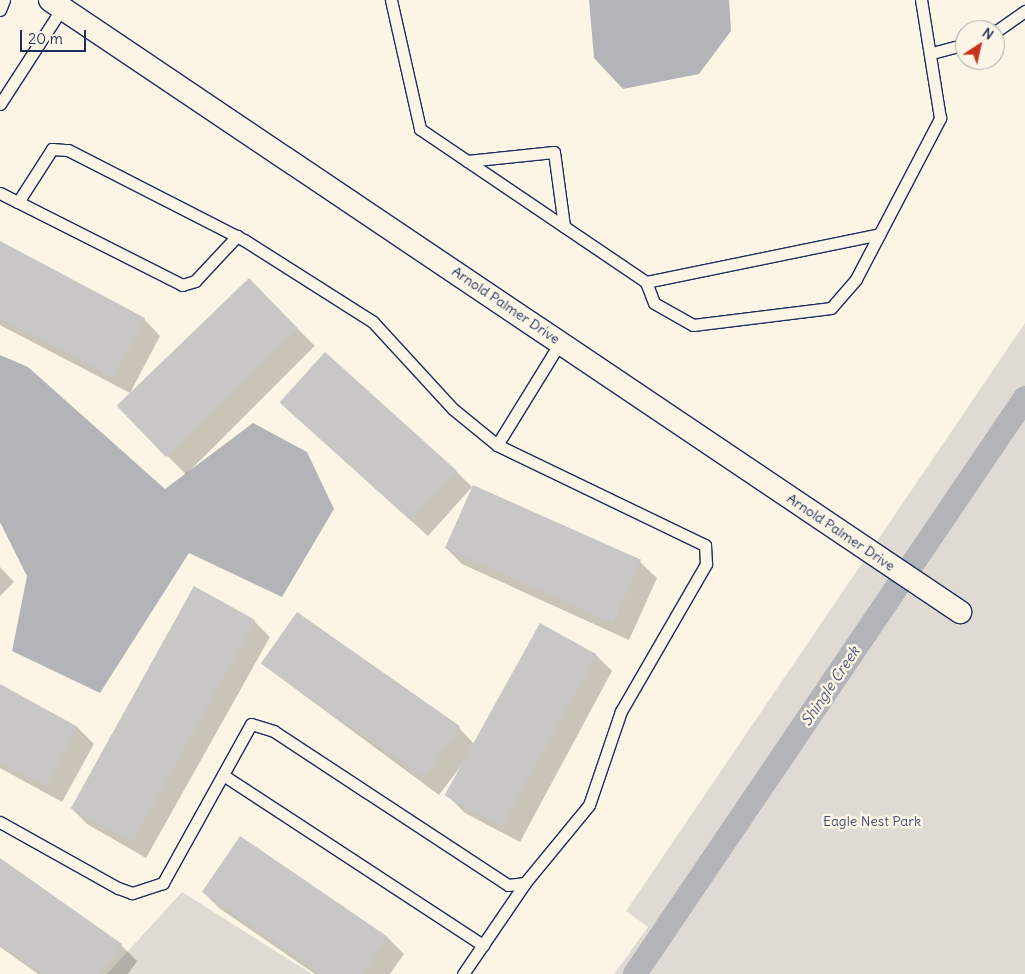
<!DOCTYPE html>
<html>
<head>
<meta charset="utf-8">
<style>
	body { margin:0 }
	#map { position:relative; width:1025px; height:974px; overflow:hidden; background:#fcf5e5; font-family:Delius,sans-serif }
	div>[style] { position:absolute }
	.green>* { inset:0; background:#dfdbd4 }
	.water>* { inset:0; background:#b2b4b8 }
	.shadow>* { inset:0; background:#0003; transform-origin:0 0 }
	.canal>* { height:24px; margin:-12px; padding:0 12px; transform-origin:12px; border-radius:12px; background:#b2b4b8 }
	.building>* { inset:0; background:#c8c7c6; transform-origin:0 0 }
	.roads { filter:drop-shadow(1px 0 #1b2f5e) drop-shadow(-1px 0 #1b2f5e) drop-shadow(0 1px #1b2f5e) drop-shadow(0 -1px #1b2f5e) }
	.service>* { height:11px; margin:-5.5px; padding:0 5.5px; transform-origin:5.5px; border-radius:5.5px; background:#fcf5e5 }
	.minor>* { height:22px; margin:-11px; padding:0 11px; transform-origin:11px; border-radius:11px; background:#fcf5e5 }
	span { translate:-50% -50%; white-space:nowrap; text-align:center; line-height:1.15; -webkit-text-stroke:5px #fcf5e5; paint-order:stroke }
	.street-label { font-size:14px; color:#1b2f5e }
	.park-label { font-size:14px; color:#425176 }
	.water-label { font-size:15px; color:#485779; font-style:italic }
	.north { position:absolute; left:955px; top:20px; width:50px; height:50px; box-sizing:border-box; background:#fcf5e5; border:1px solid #a2a6af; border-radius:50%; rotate:35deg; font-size:14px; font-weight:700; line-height:20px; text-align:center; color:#1b2f5e }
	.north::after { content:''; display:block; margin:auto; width:18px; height:22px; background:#c8321e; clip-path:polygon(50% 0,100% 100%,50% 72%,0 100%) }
	.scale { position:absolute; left:20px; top:30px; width:66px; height:22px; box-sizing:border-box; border:2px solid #1b2f5e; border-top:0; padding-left:6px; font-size:15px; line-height:18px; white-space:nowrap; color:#1b2f5e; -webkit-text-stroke:4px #fcf5e5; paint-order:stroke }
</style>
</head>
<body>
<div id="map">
	<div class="green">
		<i style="clip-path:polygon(1025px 323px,1025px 974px,614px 974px,648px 927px,626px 911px)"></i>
		<i style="clip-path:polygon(182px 892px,312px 974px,107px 974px)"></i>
	</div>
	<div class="water">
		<i style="clip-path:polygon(589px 0,729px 0,731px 31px,699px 74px,623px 89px,594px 58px)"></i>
		<i style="clip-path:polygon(0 355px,28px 367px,165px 489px,253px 423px,307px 452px,334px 509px,282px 597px,189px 553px,100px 693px,12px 651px,27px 576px,0 522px)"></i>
	</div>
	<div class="shadow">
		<i style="clip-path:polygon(0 243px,144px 319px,160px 336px,130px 393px,0 325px)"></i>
		<i style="left:249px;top:280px;width:93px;height:182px;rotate:45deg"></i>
		<i style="clip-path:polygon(280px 402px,456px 471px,472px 487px,428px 536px)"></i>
		<i style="clip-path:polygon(446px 548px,640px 562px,657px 578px,629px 640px,462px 564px)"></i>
		<i style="clip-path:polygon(0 567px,14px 582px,0 596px)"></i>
		<i style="clip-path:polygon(298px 614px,459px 728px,476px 746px,596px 655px,612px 671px,520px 842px,465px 813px,448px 796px,476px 746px,439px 795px,262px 664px)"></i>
		<i style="clip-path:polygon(254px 621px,270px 637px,146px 858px,87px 824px,71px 808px)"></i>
		<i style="clip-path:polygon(0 686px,78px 728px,94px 744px,62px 802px,0 768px)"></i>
		<i style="clip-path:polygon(241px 837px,388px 938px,404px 954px,390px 974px,315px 974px,219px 908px,203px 892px)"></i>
		<i style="clip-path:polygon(0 860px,121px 945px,137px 961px,128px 974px,38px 974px,0 947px)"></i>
	</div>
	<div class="canal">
		<i style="left:635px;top:974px;width:696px;rotate:-55.9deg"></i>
	</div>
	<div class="building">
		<i style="clip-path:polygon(0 241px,145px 318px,113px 378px,0 318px)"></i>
		<i style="left:249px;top:278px;width:71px;height:184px;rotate:46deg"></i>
		<i style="left:325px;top:352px;width:177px;height:68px;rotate:42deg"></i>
		<i style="left:473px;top:485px;width:184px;height:69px;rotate:24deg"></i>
		<i style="left:194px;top:586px;width:70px;height:254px;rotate:29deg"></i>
		<i style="left:297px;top:612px;width:199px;height:63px;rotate:35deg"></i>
		<i style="left:540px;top:623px;width:65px;height:197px;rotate:29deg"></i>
		<i style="clip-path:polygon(0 684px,78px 727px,46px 786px,0 762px)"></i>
		<i style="clip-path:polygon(240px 836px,388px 937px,363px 974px,321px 974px,202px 892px)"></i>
		<i style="clip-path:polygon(0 858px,122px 944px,100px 974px,43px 974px,0 944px)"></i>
	</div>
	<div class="roads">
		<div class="service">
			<i style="left:391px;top:0;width:132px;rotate:77.3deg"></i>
			<i style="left:420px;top:129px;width:273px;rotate:34.1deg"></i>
			<i style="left:646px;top:282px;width:22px;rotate:69deg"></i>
			<i style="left:654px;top:303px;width:45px;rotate:29.4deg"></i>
			<i style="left:693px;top:325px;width:139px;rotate:-7deg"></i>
			<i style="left:831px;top:308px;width:38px;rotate:-49deg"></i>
			<i style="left:856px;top:279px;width:182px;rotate:-62.4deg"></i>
			<i style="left:940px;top:118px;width:120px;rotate:-99.1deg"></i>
			<i style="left:0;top:10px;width:11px;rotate:-68deg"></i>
			<i style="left:995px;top:32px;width:37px;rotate:-35deg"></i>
			<i style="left:932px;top:53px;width:34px;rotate:-15deg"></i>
			<i style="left:0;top:104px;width:114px;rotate:-57.1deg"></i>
			<i style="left:467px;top:161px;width:87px;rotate:-5.9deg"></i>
			<i style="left:554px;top:152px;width:75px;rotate:82.3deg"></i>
			<i style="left:0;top:193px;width:20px;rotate:27deg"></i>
			<i style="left:18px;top:202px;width:63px;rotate:-57.3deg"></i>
			<i style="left:52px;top:149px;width:16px;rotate:4deg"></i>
			<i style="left:68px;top:150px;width:198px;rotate:27.1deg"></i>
			<i style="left:244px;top:240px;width:153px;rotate:32.4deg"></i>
			<i style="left:373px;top:322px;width:118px;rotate:47.4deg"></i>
			<i style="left:453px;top:409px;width:57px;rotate:39.3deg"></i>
			<i style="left:497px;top:445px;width:231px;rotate:25.7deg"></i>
			<i style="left:705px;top:545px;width:19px;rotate:87deg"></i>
			<i style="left:706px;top:564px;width:170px;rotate:120deg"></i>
			<i style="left:621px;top:711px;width:99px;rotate:108.8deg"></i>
			<i style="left:589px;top:805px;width:101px;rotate:129.4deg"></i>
			<i style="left:525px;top:883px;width:17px;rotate:173deg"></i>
			<i style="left:508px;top:885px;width:280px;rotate:-146.7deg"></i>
			<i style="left:274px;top:731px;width:24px;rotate:-163deg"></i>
			<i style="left:251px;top:724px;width:182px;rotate:119deg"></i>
			<i style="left:163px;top:883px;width:33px;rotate:162deg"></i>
			<i style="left:132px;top:893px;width:15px;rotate:-160deg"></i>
			<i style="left:118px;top:888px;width:135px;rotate:-150.8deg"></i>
			<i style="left:18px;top:202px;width:184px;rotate:26.8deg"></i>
			<i style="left:182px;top:285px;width:14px;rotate:-17deg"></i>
			<i style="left:195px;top:281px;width:62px;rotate:-47deg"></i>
			<i style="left:646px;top:282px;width:238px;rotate:-11.6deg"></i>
			<i style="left:497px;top:445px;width:122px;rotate:-58.4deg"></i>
			<i style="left:223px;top:775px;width:311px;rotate:33.2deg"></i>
			<i style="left:463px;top:974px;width:110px;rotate:-55.7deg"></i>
		</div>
		<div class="minor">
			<i style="left:50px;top:0;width:1097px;rotate:33.92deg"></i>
		</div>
	</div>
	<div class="street-label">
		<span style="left:506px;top:305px;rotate:34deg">Arnold Palmer Drive</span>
		<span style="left:841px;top:532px;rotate:34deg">Arnold Palmer Drive</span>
	</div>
	<div class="park-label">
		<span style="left:872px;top:821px">Eagle Nest Park</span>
	</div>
	<div class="water-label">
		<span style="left:830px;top:686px;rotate:-56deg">Shingle Creek</span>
	</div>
	<div class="north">N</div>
	<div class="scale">20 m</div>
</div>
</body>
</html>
